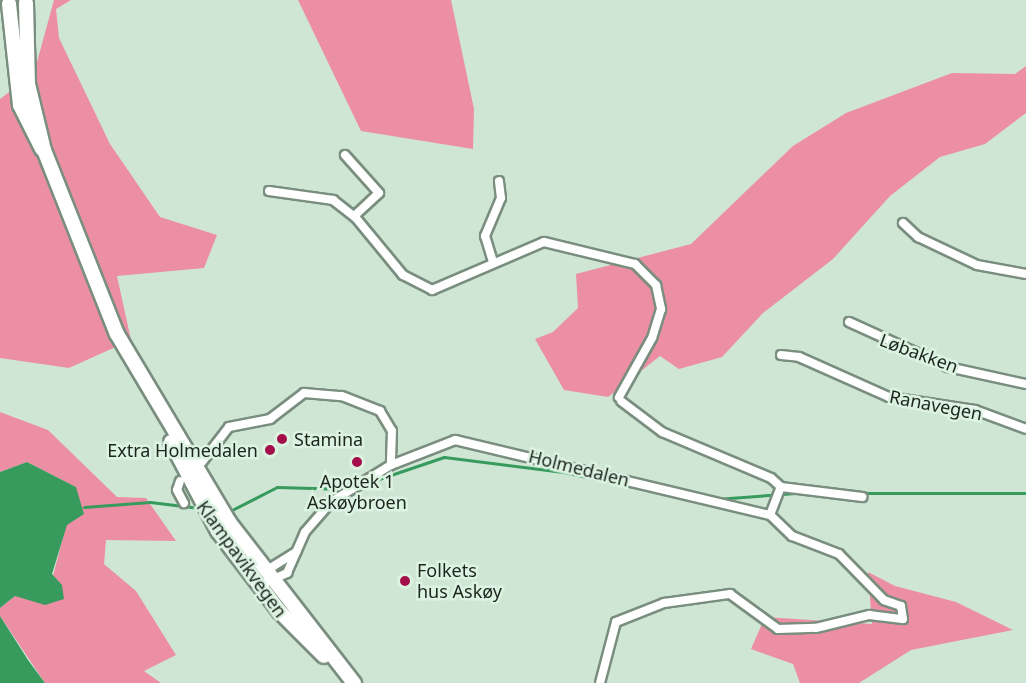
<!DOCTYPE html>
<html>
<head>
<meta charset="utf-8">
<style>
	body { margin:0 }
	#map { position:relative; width:1026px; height:683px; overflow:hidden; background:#cfe6d5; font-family:"Noto Sans",sans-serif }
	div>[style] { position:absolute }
	.green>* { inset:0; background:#ed8fa4 }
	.water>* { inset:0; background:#379b5e }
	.stream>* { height:3px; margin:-1.5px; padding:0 1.5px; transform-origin:1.5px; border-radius:1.5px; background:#379b5e }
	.roads { filter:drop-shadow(2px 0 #7a8e7f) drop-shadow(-2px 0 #7a8e7f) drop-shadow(0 2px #7a8e7f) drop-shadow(0 -2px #7a8e7f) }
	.minor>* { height:8px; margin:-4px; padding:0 4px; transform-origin:4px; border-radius:4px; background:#fff }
	.primary>* { height:14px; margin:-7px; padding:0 7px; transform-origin:7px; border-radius:7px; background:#fff }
	.dots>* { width:16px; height:16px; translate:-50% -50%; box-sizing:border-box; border:3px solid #dcf3e2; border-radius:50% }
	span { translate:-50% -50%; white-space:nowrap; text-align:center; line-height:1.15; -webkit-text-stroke:5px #dcf3e2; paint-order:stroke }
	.street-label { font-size:18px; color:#1c241e }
	.poi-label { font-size:18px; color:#1c241e }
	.left { translate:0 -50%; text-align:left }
	.right { translate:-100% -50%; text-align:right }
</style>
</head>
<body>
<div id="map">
	<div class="green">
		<i style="clip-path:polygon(54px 0,71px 0,56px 9px,59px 38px,110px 144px,160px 217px,217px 235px,204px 268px,117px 276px,131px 340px,69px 368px,0 358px,0 99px,20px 84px,16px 19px,21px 19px,20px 54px,34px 73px)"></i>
		<i style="clip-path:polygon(298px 0,451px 0,474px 109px,473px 149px,361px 131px)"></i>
		<i style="clip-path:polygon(1026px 66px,1026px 113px,985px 144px,940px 157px,890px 196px,833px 259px,763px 313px,722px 357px,679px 369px,660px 356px,608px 397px,564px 390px,535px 339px,553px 332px,578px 308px,576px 274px,691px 244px,793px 146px,846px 113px,952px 73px,1015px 74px)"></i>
		<i style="clip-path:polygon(0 412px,48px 430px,117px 497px,146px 498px,176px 541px,106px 540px,104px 564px,136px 591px,176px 655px,144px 671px,161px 683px,45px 683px,0 616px,0 608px,15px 596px,37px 599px,53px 576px,76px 487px,27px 462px,0 472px)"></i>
		<i style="clip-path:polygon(868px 572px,895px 586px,956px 602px,1013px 630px,911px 650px,859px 683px,800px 683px,793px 664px,751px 649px,765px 617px,872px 624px)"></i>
	</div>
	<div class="water">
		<i style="clip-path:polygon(27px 462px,76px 487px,84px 514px,67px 525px,52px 574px,62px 585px,64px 599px,45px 605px,15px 596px,0 608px,0 472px)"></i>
		<i style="clip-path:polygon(0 616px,28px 660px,45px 683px,0 683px)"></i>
	</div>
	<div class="stream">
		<i style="left:370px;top:482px;width:78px;rotate:-18.7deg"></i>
		<i style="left:444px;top:457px;width:120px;rotate:7.2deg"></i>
		<i style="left:563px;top:472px;width:110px;rotate:12deg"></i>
		<i style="left:860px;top:493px;width:166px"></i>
		<i style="left:716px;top:499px;width:80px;rotate:-4.3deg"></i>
		<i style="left:84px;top:507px;width:66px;rotate:-4.3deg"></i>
		<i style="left:150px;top:502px;width:50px;rotate:6.8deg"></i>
		<i style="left:228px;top:512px;width:55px;rotate:-27deg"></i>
		<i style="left:277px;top:487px;width:70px;rotate:1.6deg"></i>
	</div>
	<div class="roads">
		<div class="minor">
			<i style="left:345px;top:155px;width:51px;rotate:48.2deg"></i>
			<i style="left:379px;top:193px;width:34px;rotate:137deg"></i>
			<i style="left:269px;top:191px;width:65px;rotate:8deg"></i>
			<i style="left:333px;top:200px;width:29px;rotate:38deg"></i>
			<i style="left:356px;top:218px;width:74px;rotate:50.5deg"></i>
			<i style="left:403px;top:275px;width:33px;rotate:27deg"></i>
			<i style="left:432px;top:290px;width:122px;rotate:-23.2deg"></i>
			<i style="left:544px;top:242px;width:94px;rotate:13.6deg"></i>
			<i style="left:635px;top:264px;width:30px;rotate:45deg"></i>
			<i style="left:656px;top:285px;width:25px;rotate:78deg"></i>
			<i style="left:661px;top:309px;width:30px;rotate:107deg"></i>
			<i style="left:652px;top:338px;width:68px;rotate:119.2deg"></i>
			<i style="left:903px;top:223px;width:21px;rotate:43deg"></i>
			<i style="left:918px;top:237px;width:65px;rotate:25.4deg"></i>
			<i style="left:977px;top:265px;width:50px;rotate:10.4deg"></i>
			<i style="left:493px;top:262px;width:27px;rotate:-107deg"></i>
			<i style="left:485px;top:236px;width:41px;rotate:-67.2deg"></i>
			<i style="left:501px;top:198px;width:17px;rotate:-97deg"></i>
			<i style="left:849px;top:322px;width:109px;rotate:24.4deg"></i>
			<i style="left:948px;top:367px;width:80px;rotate:12.3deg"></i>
			<i style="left:781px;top:355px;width:18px;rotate:6deg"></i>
			<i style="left:799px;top:357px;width:98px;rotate:24deg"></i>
			<i style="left:889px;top:397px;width:87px;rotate:8.6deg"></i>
			<i style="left:975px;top:410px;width:54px;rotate:20.4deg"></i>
			<i style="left:202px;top:462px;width:44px;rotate:-52.4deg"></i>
			<i style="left:229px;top:427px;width:42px;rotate:-11deg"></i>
			<i style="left:270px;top:419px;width:43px;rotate:-37.4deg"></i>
			<i style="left:304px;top:393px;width:38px;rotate:5deg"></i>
			<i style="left:342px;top:396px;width:41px;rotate:21.5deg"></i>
			<i style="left:380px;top:411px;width:23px;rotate:59deg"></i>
			<i style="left:392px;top:431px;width:34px;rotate:92deg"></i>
			<i style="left:180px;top:481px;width:9px;rotate:108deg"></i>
			<i style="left:177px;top:490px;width:15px;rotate:62deg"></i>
			<i style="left:781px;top:487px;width:82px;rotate:7deg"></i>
			<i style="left:264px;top:572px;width:38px;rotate:-32deg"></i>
			<i style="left:260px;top:585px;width:30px;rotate:-24deg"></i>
			<i style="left:287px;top:573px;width:45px;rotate:-66.3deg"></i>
			<i style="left:305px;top:532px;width:40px;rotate:-49deg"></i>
			<i style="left:331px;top:502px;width:70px;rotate:-31.7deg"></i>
			<i style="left:391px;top:465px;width:69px;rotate:-21.3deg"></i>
			<i style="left:455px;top:440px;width:324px;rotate:13.4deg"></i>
			<i style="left:770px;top:515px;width:30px;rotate:-69deg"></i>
			<i style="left:781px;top:487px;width:13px;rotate:-138deg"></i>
			<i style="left:771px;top:478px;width:118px;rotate:-157.1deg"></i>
			<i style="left:662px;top:432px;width:51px;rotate:-142.9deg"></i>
			<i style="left:600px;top:683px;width:63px;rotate:-75.3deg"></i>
			<i style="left:616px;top:622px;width:52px;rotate:-21.6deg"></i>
			<i style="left:664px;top:603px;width:67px;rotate:-7.8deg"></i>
			<i style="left:730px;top:594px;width:59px;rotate:36.1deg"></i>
			<i style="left:778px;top:629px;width:38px;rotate:-2deg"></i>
			<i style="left:816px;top:628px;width:55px;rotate:-13.8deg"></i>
			<i style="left:869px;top:615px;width:34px;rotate:7deg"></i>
			<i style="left:903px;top:619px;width:13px;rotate:-99deg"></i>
			<i style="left:901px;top:606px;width:18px;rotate:-161deg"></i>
			<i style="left:884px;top:600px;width:64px;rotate:-134.4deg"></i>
			<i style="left:839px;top:554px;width:50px;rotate:-159deg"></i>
			<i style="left:792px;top:536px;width:30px;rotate:-136deg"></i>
		</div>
		<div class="primary">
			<i style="left:26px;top:3px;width:81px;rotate:88.6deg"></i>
			<i style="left:28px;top:84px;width:68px;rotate:76.4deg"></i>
			<i style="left:44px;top:150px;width:198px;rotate:68.4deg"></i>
			<i style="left:117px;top:334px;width:219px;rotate:59.2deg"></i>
			<i style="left:229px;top:522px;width:204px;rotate:52.2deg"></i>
			<i style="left:9px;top:4px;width:102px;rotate:83.8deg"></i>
			<i style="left:20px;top:105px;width:49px;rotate:63.4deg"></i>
			<i style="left:171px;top:442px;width:101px;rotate:62.2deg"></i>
			<i style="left:218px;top:531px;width:102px;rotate:52.6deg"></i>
			<i style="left:280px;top:612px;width:62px;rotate:45deg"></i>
		</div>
	</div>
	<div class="dots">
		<i style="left:282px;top:439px;background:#a40e4b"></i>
		<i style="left:270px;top:450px;background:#a40e4b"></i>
		<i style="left:357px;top:462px;background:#a40e4b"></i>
		<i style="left:405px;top:581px;background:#a40e4b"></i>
	</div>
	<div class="street-label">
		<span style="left:919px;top:353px;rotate:20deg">Løbakken</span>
		<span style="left:936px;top:405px;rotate:11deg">Ranavegen</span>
		<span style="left:579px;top:468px;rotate:14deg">Holmedalen</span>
		<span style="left:242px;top:559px;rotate:54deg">Klampavikvegen</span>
	</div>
	<div class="poi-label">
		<span class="left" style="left:294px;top:439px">Stamina</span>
		<span class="right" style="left:258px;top:450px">Extra Holmedalen</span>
		<span style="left:357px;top:492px">Apotek 1<br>Askøybroen</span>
		<span class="left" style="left:417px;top:581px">Folkets<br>hus Askøy</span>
	</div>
</div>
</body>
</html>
